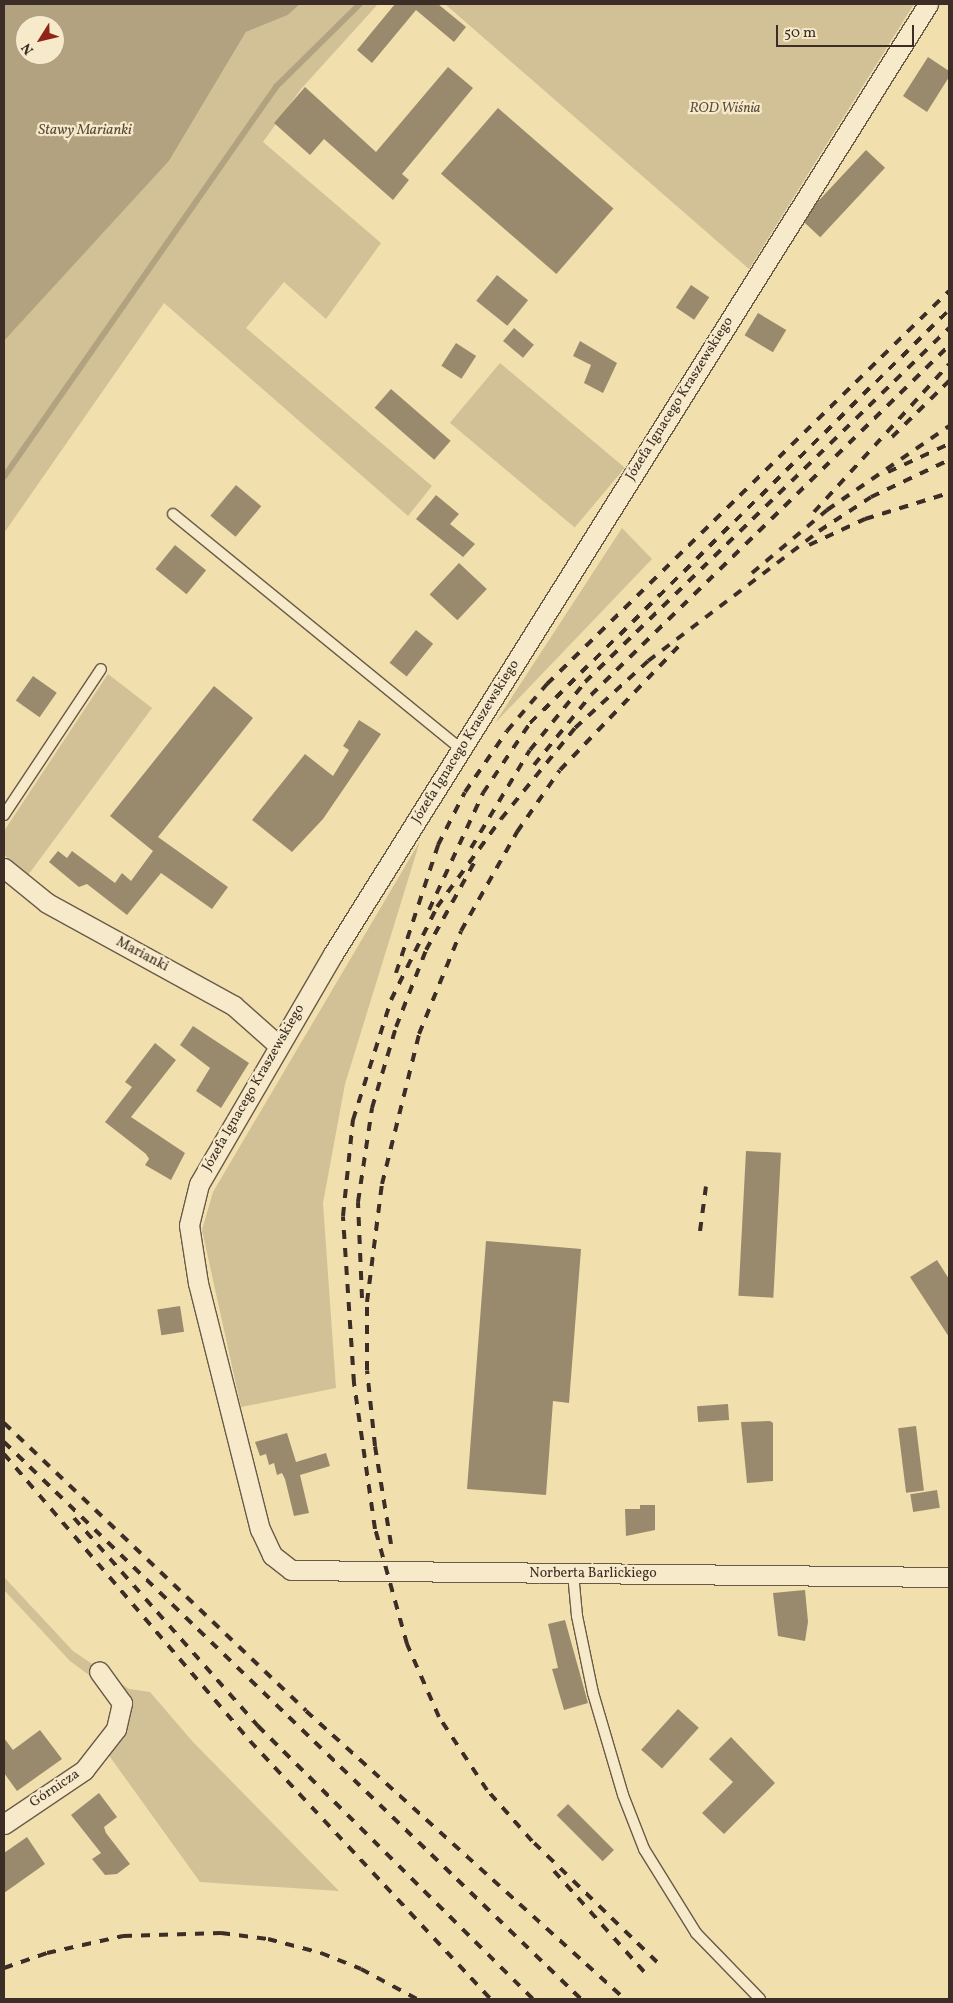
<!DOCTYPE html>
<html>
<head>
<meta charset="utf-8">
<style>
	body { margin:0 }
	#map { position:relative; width:953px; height:2003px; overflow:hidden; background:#f1dfad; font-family:Vollkorn,serif }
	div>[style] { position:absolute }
	.green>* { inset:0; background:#d2c196; transform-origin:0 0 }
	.water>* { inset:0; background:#b3a27f }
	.stream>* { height:5.5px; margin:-2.75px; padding:0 2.75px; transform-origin:2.75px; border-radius:2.75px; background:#b3a27f }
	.building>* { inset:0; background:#9a8a6d; transform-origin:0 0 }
	.roads { filter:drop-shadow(1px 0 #695a48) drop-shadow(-1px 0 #695a48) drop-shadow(0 1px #695a48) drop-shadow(0 -1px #695a48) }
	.lane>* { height:10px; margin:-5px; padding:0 5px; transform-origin:5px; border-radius:5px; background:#f6eaca }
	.street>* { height:19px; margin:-9.5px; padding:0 9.5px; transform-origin:9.5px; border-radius:9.5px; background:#f6eaca }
	.rail>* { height:4px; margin-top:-2px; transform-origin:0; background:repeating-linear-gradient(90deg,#3c2d27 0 9px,transparent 0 18px) }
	span { translate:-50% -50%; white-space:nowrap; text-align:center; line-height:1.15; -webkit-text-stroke:4.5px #f6eaca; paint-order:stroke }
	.park-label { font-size:14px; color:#5a4b3d; font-style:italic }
	.street-label { font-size:14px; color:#3c2d27 }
	.water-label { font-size:15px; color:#5a4a3d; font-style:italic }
	.frame { position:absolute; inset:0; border:5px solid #3c2d27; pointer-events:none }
	.north { position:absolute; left:15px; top:15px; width:50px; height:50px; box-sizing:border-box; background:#f6eaca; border:1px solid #ac9e89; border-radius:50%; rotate:234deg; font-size:14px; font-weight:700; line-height:20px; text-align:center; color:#3c2d27 }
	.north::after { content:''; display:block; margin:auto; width:18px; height:22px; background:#8f2418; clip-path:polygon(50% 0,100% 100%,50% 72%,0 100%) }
	.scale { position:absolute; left:776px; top:25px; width:138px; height:22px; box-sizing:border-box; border:2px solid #3c2d27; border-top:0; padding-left:6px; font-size:15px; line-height:18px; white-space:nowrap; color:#3c2d27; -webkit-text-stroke:4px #f6eaca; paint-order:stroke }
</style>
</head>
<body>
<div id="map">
	<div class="green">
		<i style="clip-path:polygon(300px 4px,378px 4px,301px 89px,263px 142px,381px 243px,326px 319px,284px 282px,246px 328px,432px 486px,408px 516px,164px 303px,4px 533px,4px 341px,169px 161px,246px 32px,288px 15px)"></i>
		<i style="clip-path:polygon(445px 4px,914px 4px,749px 269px)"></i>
		<i style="left:500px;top:363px;width:163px;height:78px;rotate:40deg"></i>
		<i style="clip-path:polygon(622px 528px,652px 559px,495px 723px)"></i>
		<i style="clip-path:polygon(108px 674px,152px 708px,28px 875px,4px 855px,4px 831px)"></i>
		<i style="clip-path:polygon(420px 841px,345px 1084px,323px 1203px,336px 1388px,241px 1407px,202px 1230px,213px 1192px)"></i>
		<i style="clip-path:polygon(4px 1577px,73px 1651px,129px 1689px,150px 1692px,193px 1742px,339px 1891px,200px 1882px,100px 1743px,110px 1725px,113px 1704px,93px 1678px,70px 1661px,4px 1590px)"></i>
	</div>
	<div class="water">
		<i style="clip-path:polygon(evenodd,4px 4px,300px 4px,288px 15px,246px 32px,169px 161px,4px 341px,4px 4px,25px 25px,55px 25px,55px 55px,25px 55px,25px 25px)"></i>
	</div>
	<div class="stream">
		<i style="left:4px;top:477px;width:475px;rotate:-55.1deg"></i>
		<i style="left:276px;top:87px;width:118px;rotate:-44.7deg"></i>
	</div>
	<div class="building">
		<i style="clip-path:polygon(395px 4px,438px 4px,466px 27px,454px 42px,416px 10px,372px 63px,357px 50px)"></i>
		<i style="clip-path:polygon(928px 57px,949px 71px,949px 77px,927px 112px,903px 96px)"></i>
		<i style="clip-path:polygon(448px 67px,473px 88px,402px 174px,409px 180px,393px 200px,324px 139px,310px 155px,274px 123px,305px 87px,376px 152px)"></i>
		<i style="left:498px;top:108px;width:153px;height:87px;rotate:41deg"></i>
		<i style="left:866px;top:150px;width:26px;height:95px;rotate:43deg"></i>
		<i style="left:497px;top:275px;width:40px;height:33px;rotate:39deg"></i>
		<i style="left:691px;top:285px;width:22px;height:27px;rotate:34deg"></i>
		<i style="left:758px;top:313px;width:33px;height:26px;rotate:31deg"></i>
		<i style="left:514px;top:328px;width:26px;height:17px;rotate:40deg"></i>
		<i style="clip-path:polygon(580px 341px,617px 363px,603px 393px,584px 383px,591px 365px,573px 356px)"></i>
		<i style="left:456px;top:343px;width:24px;height:27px;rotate:33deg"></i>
		<i style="left:391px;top:389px;width:79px;height:25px;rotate:41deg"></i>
		<i style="left:236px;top:485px;width:33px;height:40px;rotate:40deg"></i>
		<i style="clip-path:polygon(436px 495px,459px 514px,450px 524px,475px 544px,463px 557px,416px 519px)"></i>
		<i style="left:175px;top:545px;width:40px;height:31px;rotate:39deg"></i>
		<i style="left:459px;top:563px;width:38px;height:43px;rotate:43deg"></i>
		<i style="left:416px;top:630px;width:22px;height:42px;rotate:39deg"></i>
		<i style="left:33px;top:676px;width:29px;height:30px;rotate:35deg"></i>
		<i style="clip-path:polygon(214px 686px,253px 718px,158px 837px,228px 887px,212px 909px,161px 873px,127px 915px,87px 884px,79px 887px,49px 862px,58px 851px,67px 858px,72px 851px,115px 883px,122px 873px,131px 881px,153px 851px,110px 816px)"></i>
		<i style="clip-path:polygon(359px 720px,381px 734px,323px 819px,292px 852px,252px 820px,305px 754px,333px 776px,349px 750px,343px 746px)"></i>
		<i style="clip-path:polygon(193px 1026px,249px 1063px,221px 1108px,196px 1091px,210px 1068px,180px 1045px)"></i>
		<i style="clip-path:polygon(155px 1043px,176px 1060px,131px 1117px,185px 1153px,171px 1180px,145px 1165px,149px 1159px,146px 1154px,105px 1122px,132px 1087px,125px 1082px)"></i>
		<i style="left:746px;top:1151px;width:35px;height:145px;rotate:3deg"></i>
		<i style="clip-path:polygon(486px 1241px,581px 1249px,569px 1403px,553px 1401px,546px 1495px,467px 1489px)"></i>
		<i style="clip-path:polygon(937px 1260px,949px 1279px,949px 1337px,910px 1277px)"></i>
		<i style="left:180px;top:1306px;width:26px;height:23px;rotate:81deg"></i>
		<i style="left:728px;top:1404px;width:16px;height:31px;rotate:86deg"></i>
		<i style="clip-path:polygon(770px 1421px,773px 1423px,773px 1481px,747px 1483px,741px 1422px)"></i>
		<i style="left:916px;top:1426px;width:65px;height:18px;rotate:83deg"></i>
		<i style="clip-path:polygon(287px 1433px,296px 1462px,326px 1453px,330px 1466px,300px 1475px,309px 1513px,294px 1516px,285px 1479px,282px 1473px,277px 1475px,274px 1463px,269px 1465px,266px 1454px,260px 1456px,255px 1442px)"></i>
		<i style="left:937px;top:1490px;width:18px;height:27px;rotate:81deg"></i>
		<i style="clip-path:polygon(640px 1505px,655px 1505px,655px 1530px,626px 1536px,625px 1509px,640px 1509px)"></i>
		<i style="clip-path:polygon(805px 1590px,808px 1622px,805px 1641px,778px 1636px,773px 1593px)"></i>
		<i style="clip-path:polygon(565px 1620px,588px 1703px,564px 1710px,552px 1669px,558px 1668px,548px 1624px)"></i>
		<i style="left:678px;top:1709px;width:28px;height:55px;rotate:42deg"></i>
		<i style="clip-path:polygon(40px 1730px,62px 1759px,17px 1791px,4px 1773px,4px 1738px,13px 1750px)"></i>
		<i style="clip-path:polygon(731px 1737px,775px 1783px,724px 1834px,702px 1813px,733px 1782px,709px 1759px)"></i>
		<i style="clip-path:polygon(99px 1793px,117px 1817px,104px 1827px,106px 1833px,130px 1864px,117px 1874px,105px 1875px,92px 1859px,101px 1853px,71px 1815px)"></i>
		<i style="left:568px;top:1804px;width:65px;height:16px;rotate:45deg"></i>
		<i style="clip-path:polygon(27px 1837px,45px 1864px,4px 1893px,4px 1853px)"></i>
	</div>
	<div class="roads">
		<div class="lane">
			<i style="left:173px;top:514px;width:372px;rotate:39.2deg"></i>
			<i style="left:4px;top:815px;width:175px;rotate:-56.4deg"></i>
			<i style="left:573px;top:1573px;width:43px;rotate:84.7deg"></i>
			<i style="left:577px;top:1616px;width:79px;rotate:78.3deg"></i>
			<i style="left:593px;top:1693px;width:106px;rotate:73.6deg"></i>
			<i style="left:623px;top:1795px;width:58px;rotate:68.7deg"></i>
			<i style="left:644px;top:1849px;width:99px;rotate:58.2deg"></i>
			<i style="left:696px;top:1933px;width:92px;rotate:45.9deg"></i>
		</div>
		<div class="street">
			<i style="left:928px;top:4px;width:1121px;rotate:122.06deg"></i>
			<i style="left:333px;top:954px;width:266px;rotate:120.2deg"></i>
			<i style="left:199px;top:1184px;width:42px;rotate:103.7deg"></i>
			<i style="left:189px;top:1225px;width:59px;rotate:81.2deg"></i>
			<i style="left:198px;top:1283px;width:254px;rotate:75.9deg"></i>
			<i style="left:260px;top:1529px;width:29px;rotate:65deg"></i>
			<i style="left:272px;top:1555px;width:24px;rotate:38deg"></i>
			<i style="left:291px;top:1570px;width:658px;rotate:0.61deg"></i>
			<i style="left:4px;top:868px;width:55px;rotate:39.1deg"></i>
			<i style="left:47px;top:903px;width:213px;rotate:28.8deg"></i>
			<i style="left:234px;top:1006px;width:59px;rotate:41.6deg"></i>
			<i style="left:4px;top:1824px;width:97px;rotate:-34deg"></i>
			<i style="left:84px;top:1770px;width:52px;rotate:-52deg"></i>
			<i style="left:116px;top:1729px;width:27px;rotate:-77deg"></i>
			<i style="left:122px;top:1703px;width:39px;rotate:-126deg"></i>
		</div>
	</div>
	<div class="rail">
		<i style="left:892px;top:437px;width:80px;rotate:-44.5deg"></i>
		<i style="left:888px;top:472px;width:67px;rotate:-24.7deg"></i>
		<i style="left:814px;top:512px;width:200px;rotate:-47.6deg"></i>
		<i style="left:809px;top:545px;width:62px;rotate:-24.9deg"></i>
		<i style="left:865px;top:519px;width:88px;rotate:-17.2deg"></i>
		<i style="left:752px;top:573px;width:98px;rotate:-40deg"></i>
		<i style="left:827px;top:510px;width:148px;rotate:-34.5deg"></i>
		<i style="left:534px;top:765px;width:90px;rotate:-50.8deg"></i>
		<i style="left:591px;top:695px;width:500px;rotate:-44.3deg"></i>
		<i style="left:471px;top:848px;width:114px;rotate:-59deg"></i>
		<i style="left:530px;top:750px;width:87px;rotate:-51deg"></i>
		<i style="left:585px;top:682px;width:508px;rotate:-44.2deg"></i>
		<i style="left:429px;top:910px;width:129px;rotate:-65.2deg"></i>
		<i style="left:483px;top:793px;width:84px;rotate:-56.1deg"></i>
		<i style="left:530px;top:723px;width:588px;rotate:-44.59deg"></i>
		<i style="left:396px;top:973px;width:135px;rotate:-71.8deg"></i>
		<i style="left:438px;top:845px;width:59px;rotate:-63deg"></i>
		<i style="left:465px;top:792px;width:74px;rotate:-55.5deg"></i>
		<i style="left:507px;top:731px;width:62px;rotate:-49.6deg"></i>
		<i style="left:547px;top:684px;width:562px;rotate:-44.35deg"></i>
		<i style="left:700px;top:1231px;width:45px;rotate:-82.4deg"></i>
		<i style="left:362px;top:1298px;width:96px;rotate:-92.4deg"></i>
		<i style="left:358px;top:1202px;width:95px;rotate:-81.5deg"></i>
		<i style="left:372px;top:1108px;width:84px;rotate:-73.5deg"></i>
		<i style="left:396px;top:1027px;width:83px;rotate:-68.7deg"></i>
		<i style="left:426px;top:950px;width:99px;rotate:-61.1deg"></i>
		<i style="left:4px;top:1423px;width:417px;rotate:43.6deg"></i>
		<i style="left:306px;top:1711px;width:430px;rotate:42.1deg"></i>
		<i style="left:4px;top:1442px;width:802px;rotate:43.99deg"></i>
		<i style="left:4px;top:1454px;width:378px;rotate:49.4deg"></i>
		<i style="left:250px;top:1741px;width:353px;rotate:47deg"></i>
		<i style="left:74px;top:1518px;width:278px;rotate:48.5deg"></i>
		<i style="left:258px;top:1726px;width:387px;rotate:44.8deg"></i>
		<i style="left:391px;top:1544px;width:99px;rotate:-99.3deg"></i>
		<i style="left:375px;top:1446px;width:76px;rotate:-96deg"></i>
		<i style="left:367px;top:1370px;width:68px;rotate:-90deg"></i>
		<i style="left:367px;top:1302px;width:119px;rotate:-82.8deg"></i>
		<i style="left:382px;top:1184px;width:154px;rotate:-76.1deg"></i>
		<i style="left:419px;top:1034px;width:111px;rotate:-67.8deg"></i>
		<i style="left:461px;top:931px;width:114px;rotate:-60.5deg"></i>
		<i style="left:517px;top:832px;width:75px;rotate:-55.3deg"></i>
		<i style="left:560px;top:770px;width:175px;rotate:-46.2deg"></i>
		<i style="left:554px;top:1871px;width:138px;rotate:48.2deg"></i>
		<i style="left:657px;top:1962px;width:174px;rotate:-135.9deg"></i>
		<i style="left:532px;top:1841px;width:68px;rotate:-131.4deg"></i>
		<i style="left:487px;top:1790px;width:87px;rotate:-123.3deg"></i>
		<i style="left:439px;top:1717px;width:80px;rotate:-113.7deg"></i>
		<i style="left:407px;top:1644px;width:119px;rotate:-105.5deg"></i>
		<i style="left:375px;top:1529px;width:148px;rotate:-98.2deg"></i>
		<i style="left:354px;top:1383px;width:167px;rotate:-93.8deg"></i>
		<i style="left:343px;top:1216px;width:97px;rotate:-84.1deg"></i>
		<i style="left:353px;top:1120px;width:126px;rotate:-72.4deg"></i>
		<i style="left:391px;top:1000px;width:104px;rotate:-63.7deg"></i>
		<i style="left:437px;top:907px;width:109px;rotate:-54deg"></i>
		<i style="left:501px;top:819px;width:117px;rotate:-50.9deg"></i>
		<i style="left:575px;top:728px;width:99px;rotate:-42.5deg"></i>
		<i style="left:648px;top:661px;width:215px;rotate:-37.2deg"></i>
		<i style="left:819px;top:531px;width:62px;rotate:-33.2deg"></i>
		<i style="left:871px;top:497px;width:86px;rotate:-25.4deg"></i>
		<i style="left:4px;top:1968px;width:46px;rotate:-19.2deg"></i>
		<i style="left:47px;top:1953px;width:78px;rotate:-12.6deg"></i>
		<i style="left:123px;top:1936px;width:98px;rotate:-1.8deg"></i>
		<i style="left:221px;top:1933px;width:47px;rotate:7.3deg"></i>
		<i style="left:268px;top:1939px;width:55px;rotate:14.8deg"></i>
		<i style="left:321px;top:1953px;width:43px;rotate:21.8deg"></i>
		<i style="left:361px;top:1969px;width:64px;rotate:28.2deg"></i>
	</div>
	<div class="park-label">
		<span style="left:725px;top:109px">ROD Wiśnia</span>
	</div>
	<div class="street-label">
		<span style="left:680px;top:399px;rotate:-58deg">Józefa Ignacego Kraszewskiego</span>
		<span style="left:466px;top:742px;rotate:-58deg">Józefa Ignacego Kraszewskiego</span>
		<span style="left:142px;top:955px;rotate:28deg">Marianki</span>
		<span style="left:254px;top:1088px;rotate:-60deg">Józefa Ignacego Kraszewskiego</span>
		<span style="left:593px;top:1574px">Norberta Barlickiego</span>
		<span style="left:55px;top:1789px;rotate:-34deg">Górnicza</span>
	</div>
	<div class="water-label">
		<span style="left:85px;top:131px">Stawy Marianki</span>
	</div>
	<div class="frame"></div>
	<div class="north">N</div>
	<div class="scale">50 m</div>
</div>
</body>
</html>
